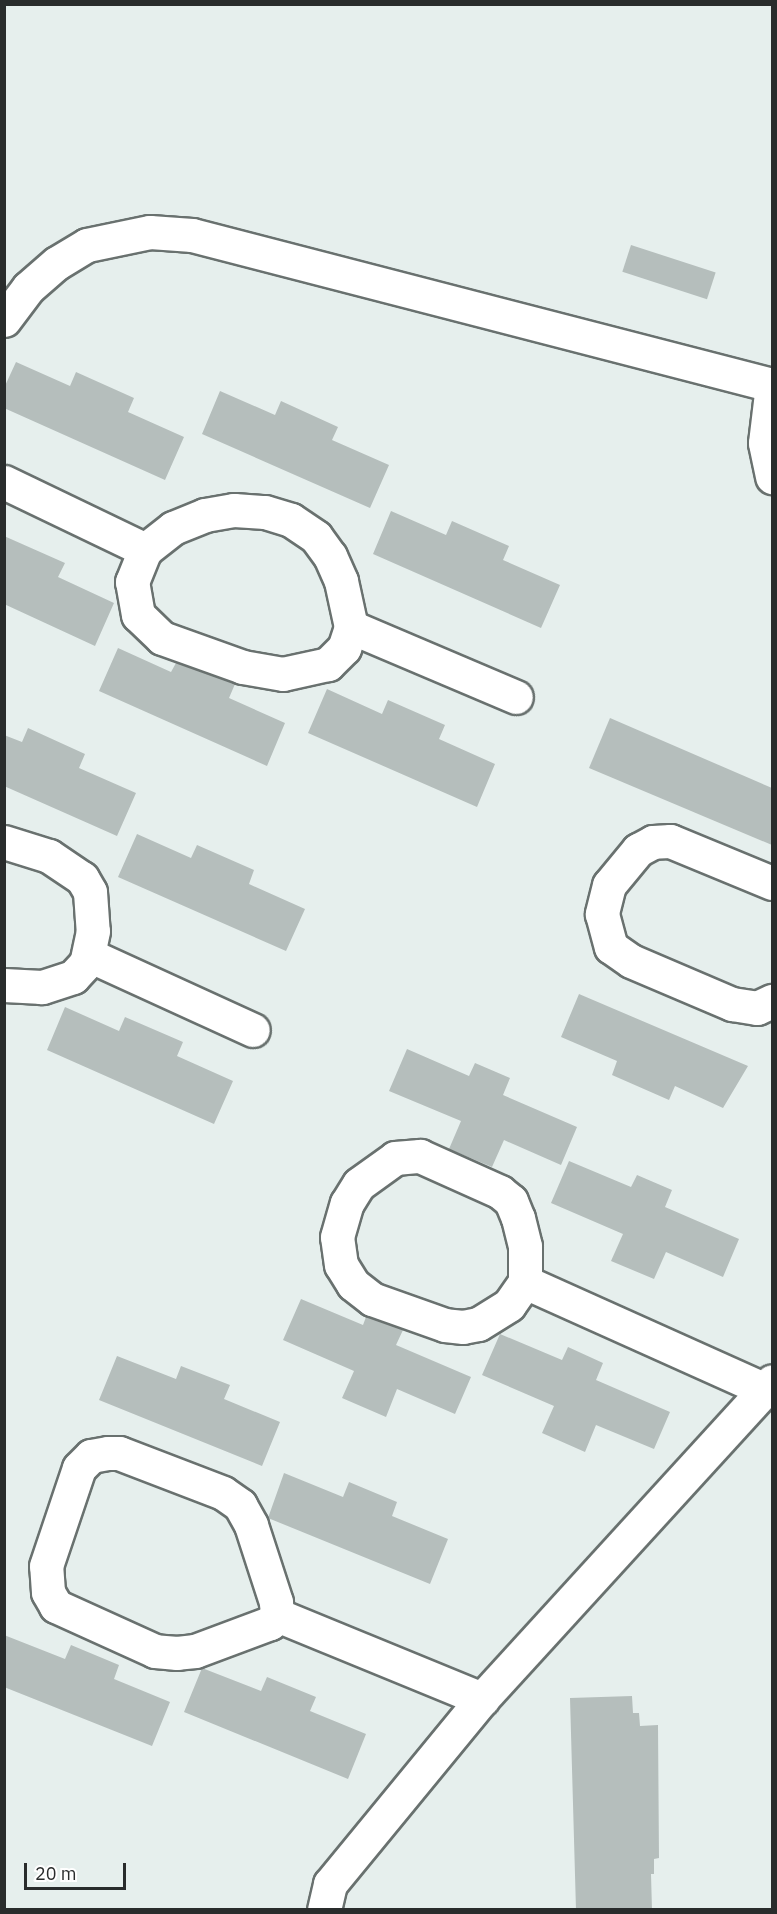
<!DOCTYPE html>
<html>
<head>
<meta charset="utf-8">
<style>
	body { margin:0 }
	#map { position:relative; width:777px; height:1914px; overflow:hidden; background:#e6efed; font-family:"IBM Plex Sans",sans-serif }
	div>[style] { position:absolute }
	.building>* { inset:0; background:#b5bebc; transform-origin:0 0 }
	.roads { filter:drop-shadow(2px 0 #69716f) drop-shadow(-2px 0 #69716f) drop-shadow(0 2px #69716f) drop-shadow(0 -2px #69716f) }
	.minor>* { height:33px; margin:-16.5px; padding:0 16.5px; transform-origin:16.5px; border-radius:16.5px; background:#fff }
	span { translate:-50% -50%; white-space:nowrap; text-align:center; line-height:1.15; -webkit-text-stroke:5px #fff; paint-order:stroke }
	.frame { position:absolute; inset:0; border:6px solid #292c2c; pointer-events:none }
	.scale { position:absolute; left:24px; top:1863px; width:102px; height:27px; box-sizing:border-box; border:3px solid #292c2c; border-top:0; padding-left:8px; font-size:18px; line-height:21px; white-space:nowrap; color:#292c2c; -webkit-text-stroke:4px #fff; paint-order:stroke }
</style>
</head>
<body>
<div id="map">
	<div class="building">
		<i style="left:631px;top:245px;width:89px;height:28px;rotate:18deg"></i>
		<i style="clip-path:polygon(16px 362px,70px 386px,76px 372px,134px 398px,128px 412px,184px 437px,165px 480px,4px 408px,4px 388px)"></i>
		<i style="clip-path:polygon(220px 391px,275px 415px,281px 401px,338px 427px,332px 440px,389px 465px,370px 508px,202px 434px)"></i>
		<i style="clip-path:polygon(391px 511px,446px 535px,452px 521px,509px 546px,503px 560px,560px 585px,541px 628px,373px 554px)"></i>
		<i style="clip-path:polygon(4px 536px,65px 563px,58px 577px,114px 603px,95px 646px,4px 604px)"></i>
		<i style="clip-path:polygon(118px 648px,171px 672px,176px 663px,235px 684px,229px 698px,285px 723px,267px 766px,99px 691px)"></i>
		<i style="clip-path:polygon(327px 689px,382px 714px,388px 700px,445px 725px,439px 739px,495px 764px,477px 807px,308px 733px)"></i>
		<i style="clip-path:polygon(610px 718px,772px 788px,772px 845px,589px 768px)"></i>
		<i style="clip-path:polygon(28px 728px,85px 754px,79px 768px,136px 793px,117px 836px,4px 786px,4px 735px,22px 742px)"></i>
		<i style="clip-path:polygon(137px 834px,191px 858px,197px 845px,254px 870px,249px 884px,305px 909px,286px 951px,118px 877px)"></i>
		<i style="clip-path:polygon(579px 994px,748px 1066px,723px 1108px,675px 1086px,669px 1100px,612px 1075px,617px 1061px,561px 1037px)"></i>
		<i style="clip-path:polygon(65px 1007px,119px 1031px,125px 1017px,183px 1042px,177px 1056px,233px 1081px,214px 1124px,47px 1050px)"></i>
		<i style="clip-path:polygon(407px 1049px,469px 1076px,475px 1063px,510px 1078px,503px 1095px,577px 1127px,561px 1165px,504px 1140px,492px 1167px,449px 1149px,461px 1121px,389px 1091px)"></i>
		<i style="clip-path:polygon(569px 1161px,631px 1187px,637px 1175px,672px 1190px,665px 1207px,739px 1239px,723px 1277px,666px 1252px,654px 1279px,611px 1261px,623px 1234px,551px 1203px)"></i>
		<i style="clip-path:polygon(301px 1299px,363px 1325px,366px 1317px,403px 1330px,396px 1345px,471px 1377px,455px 1414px,397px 1389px,386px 1417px,342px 1398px,354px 1371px,283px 1340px)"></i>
		<i style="clip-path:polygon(500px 1334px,562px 1360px,568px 1347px,603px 1363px,596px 1380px,670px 1412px,654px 1449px,596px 1425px,585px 1452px,542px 1433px,554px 1406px,482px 1375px)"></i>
		<i style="clip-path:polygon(117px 1356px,176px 1379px,181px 1366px,230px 1385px,224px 1399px,280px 1422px,262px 1466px,99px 1400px)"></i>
		<i style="clip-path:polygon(284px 1473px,343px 1497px,349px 1482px,397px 1502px,392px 1516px,448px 1539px,430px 1584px,268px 1518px)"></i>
		<i style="clip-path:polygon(4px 1635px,65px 1659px,71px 1645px,119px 1665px,114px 1679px,170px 1702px,152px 1746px,4px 1687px)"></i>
		<i style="clip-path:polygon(202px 1668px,261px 1691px,267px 1677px,316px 1697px,310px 1711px,366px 1734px,348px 1779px,184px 1712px)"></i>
		<i style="clip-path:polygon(632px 1696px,633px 1713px,639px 1713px,640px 1726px,658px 1725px,659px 1858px,654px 1859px,654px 1874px,651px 1874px,652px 1910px,576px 1910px,570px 1698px)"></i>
	</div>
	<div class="roads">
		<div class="minor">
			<i style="left:4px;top:320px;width:40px;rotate:-53deg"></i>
			<i style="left:28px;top:288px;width:38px;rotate:-41deg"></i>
			<i style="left:57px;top:263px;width:35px;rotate:-31deg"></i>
			<i style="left:87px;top:245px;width:64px;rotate:-11.7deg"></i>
			<i style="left:150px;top:232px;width:42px;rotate:4.1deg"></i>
			<i style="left:192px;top:235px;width:599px;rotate:14.5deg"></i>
			<i style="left:772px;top:385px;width:58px;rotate:96.9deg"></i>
			<i style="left:765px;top:443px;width:35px;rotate:78deg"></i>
			<i style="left:4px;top:482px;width:157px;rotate:25.7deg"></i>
			<i style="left:234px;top:510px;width:31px;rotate:4deg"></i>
			<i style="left:265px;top:512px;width:27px;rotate:17deg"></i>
			<i style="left:291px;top:520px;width:30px;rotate:34deg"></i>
			<i style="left:316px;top:537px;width:24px;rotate:54deg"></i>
			<i style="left:330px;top:556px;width:27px;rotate:66deg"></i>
			<i style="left:341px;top:581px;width:47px;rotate:77.7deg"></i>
			<i style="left:351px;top:627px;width:22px;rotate:108deg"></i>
			<i style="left:344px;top:648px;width:23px;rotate:135deg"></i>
			<i style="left:328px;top:664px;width:46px;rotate:167.5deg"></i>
			<i style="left:283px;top:674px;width:41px;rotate:-170.1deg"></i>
			<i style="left:243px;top:667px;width:86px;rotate:-160.3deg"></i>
			<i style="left:162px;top:638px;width:33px;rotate:-136deg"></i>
			<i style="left:138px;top:615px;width:34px;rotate:-100deg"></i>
			<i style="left:132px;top:582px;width:35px;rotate:-68deg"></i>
			<i style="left:145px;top:550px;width:36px;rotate:-38deg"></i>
			<i style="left:173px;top:528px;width:35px;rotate:-22deg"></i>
			<i style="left:205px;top:515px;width:29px;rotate:-10deg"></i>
			<i style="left:351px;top:627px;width:179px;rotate:23deg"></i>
			<i style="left:4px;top:842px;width:47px;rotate:17.3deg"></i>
			<i style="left:49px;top:856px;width:40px;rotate:34deg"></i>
			<i style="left:82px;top:878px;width:16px;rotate:60deg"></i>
			<i style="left:90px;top:892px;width:39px;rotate:86deg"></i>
			<i style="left:93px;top:931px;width:33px;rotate:102deg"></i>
			<i style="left:86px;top:963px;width:19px;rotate:133deg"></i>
			<i style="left:73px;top:977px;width:33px;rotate:162deg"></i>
			<i style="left:42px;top:987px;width:38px;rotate:-177deg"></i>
			<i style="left:772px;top:883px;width:110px;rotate:-157.6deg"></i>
			<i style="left:670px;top:841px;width:17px;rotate:177deg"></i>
			<i style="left:653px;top:842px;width:17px;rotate:152deg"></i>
			<i style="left:638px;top:850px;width:45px;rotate:129.6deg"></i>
			<i style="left:609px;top:885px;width:30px;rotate:104deg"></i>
			<i style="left:602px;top:914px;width:34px;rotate:75deg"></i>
			<i style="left:611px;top:947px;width:24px;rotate:35deg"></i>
			<i style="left:631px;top:961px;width:110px;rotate:23.1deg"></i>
			<i style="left:732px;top:1004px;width:25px;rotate:9deg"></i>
			<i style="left:757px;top:1008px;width:17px;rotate:-25deg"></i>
			<i style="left:89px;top:955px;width:180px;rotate:24.6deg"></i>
			<i style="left:420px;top:1156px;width:88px;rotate:24.2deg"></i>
			<i style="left:500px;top:1192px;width:14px;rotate:39deg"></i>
			<i style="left:511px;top:1201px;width:18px;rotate:68deg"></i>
			<i style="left:518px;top:1218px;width:29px;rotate:76deg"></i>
			<i style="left:525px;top:1246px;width:36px;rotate:90deg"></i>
			<i style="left:525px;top:1282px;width:28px;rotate:125deg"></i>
			<i style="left:509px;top:1305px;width:36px;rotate:148deg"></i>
			<i style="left:478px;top:1324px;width:15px;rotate:169deg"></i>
			<i style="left:463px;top:1327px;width:18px;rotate:-174deg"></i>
			<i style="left:445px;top:1325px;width:77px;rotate:-160.4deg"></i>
			<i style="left:372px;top:1299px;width:24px;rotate:-142deg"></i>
			<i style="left:353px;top:1284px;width:22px;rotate:-122deg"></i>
			<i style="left:341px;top:1265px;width:28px;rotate:-98deg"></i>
			<i style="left:337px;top:1237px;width:35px;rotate:-74deg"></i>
			<i style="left:347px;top:1203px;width:22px;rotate:-58deg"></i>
			<i style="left:359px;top:1184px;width:44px;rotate:-35.8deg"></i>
			<i style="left:395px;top:1158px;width:25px;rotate:-5deg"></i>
			<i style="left:525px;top:1282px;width:263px;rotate:24.2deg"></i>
			<i style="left:108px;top:1453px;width:11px"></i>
			<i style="left:119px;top:1453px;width:111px;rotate:21deg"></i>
			<i style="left:223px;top:1493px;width:21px;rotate:35deg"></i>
			<i style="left:240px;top:1505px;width:23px;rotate:61deg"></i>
			<i style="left:251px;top:1525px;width:81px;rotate:72deg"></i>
			<i style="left:276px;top:1602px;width:13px;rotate:86deg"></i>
			<i style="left:277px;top:1615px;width:11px;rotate:131deg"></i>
			<i style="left:270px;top:1623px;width:80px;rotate:159.5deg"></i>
			<i style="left:195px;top:1651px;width:18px;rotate:174deg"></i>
			<i style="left:177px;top:1653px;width:22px;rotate:-175deg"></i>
			<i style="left:155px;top:1651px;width:109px;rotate:-155.6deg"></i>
			<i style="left:56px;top:1606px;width:16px;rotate:-120deg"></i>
			<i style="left:48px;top:1592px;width:26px;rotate:-94deg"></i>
			<i style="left:46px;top:1566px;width:103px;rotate:-71.4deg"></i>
			<i style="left:79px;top:1468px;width:17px;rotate:-45deg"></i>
			<i style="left:91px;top:1456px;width:17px;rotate:-10deg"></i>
			<i style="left:277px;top:1615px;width:222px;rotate:22.3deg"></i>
			<i style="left:324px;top:1910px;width:27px;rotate:-77deg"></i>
			<i style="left:330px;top:1884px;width:239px;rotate:-50.6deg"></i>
			<i style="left:482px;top:1699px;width:430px;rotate:-47.6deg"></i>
		</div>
	</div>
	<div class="frame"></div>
	<div class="scale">20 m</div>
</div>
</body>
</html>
